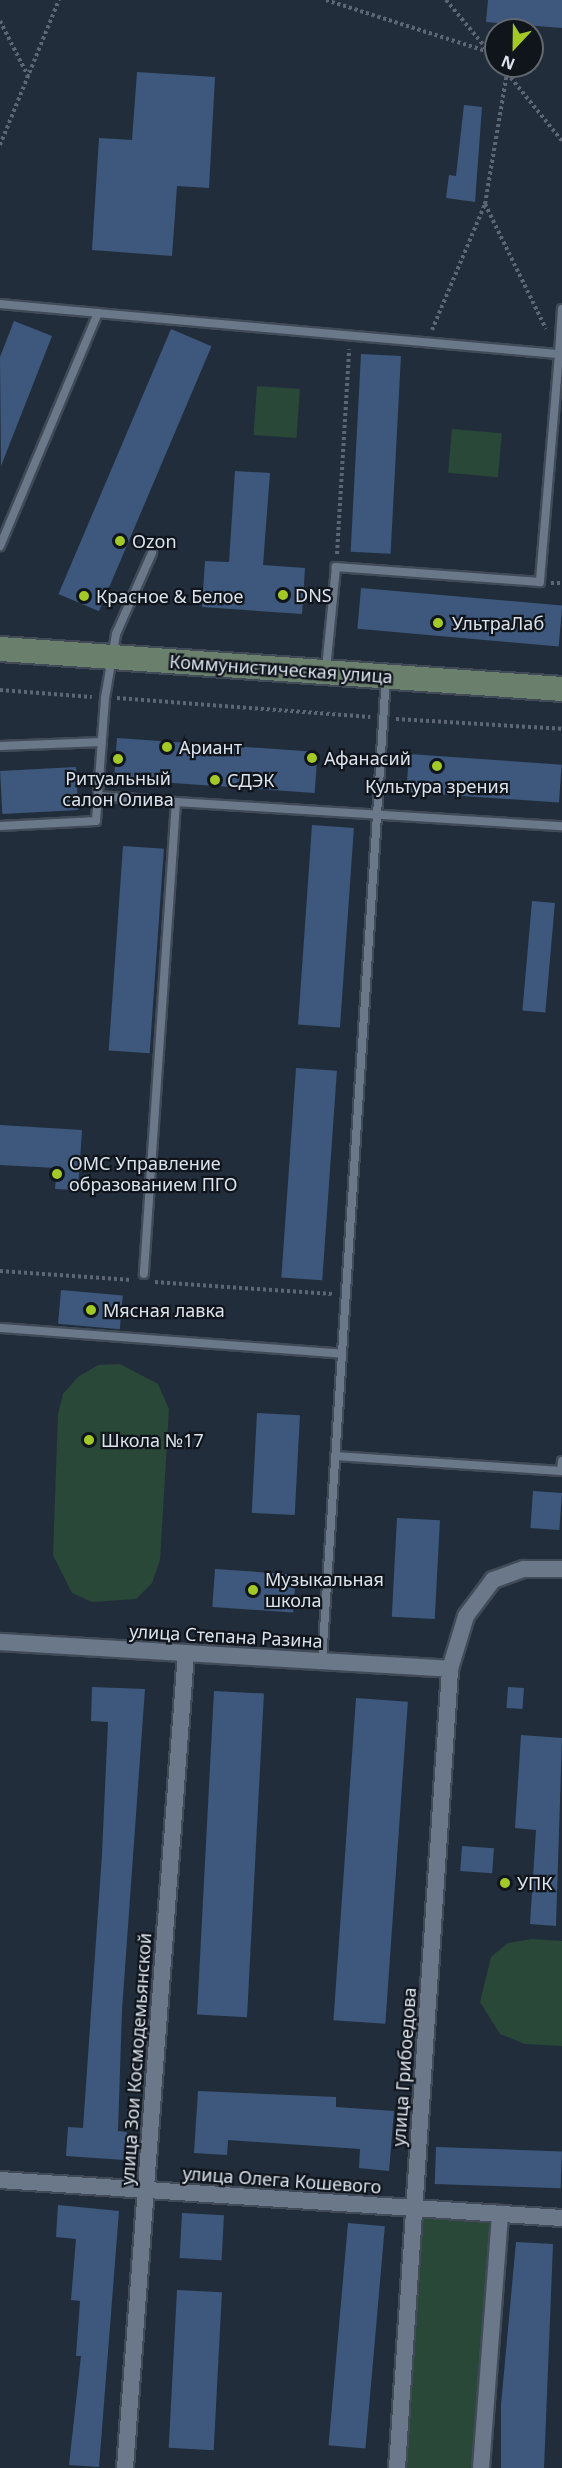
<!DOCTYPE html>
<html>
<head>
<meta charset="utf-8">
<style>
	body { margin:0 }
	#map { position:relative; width:562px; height:2468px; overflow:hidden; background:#222d3c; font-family:"Noto Sans",sans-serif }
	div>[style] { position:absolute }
	.green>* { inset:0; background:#294837; transform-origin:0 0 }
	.building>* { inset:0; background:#3d587c; transform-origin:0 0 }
	.path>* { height:4px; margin-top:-2px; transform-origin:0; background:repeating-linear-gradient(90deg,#5c6674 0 3px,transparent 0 6px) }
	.roads { filter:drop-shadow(2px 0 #414b57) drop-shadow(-2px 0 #414b57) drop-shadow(0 2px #414b57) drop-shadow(0 -2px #414b57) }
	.lane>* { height:8px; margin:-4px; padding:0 4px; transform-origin:4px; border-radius:4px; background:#6b788a }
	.street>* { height:16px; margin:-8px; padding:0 8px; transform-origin:8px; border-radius:8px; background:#6b788a }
	.secondary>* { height:24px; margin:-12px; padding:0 12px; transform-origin:12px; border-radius:12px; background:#6a806d }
	.dots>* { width:16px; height:16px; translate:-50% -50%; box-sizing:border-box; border:3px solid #10151c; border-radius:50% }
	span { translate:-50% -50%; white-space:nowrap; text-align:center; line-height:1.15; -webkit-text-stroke:4.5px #10151c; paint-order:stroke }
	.poi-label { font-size:18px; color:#dce3ed }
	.left { translate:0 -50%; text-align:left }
	.street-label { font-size:18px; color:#dce3ed }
	.north { position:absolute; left:484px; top:18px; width:60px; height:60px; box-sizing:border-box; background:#10151c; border:2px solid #626770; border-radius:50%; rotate:202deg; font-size:16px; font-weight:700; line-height:24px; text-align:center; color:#dce3ed }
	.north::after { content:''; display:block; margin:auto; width:21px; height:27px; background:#a3c927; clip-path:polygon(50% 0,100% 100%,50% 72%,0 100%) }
</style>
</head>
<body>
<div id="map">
	<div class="green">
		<i style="left:257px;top:386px;width:43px;height:49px;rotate:4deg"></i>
		<i style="left:452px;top:429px;width:50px;height:44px;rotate:5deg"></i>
		<i style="clip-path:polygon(120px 1364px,158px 1384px,169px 1409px,160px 1560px,152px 1583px,136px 1599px,92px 1602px,72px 1593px,53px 1555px,58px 1414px,63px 1394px,78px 1377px,98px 1365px)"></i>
		<i style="clip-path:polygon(532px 1939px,562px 1941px,562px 2046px,525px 2044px,500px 2034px,480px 2002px,491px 1957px,508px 1943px)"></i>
		<i style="left:420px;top:2215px;width:74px;height:254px;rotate:4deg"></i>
	</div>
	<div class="building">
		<i style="clip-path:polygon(488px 0,562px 0,562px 28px,486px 22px)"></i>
		<i style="clip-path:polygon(137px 72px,215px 77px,209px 188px,177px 186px,172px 256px,92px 250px,99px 138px,132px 140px)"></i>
		<i style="clip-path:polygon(464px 105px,482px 107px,475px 202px,446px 198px,449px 175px,456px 176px)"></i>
		<i style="clip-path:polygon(14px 321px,52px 336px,1px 466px,0 357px)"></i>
		<i style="left:171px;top:329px;width:44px;height:288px;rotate:23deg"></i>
		<i style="left:361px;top:354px;width:40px;height:198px;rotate:3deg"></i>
		<i style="clip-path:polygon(235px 471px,270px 473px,263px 565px,305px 568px,302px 614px,202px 607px,205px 561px,229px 562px)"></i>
		<i style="left:361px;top:588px;width:202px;height:41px;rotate:5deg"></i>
		<i style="left:117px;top:738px;width:201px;height:41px;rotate:4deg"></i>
		<i style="left:409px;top:754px;width:153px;height:38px;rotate:4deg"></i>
		<i style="left:76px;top:767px;width:43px;height:76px;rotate:87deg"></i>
		<i style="left:312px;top:825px;width:42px;height:200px;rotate:4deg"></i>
		<i style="left:123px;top:846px;width:41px;height:205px;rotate:4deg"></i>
		<i style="left:532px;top:901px;width:23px;height:110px;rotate:5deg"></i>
		<i style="left:296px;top:1068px;width:41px;height:210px;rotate:4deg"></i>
		<i style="clip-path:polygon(0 1125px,82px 1130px,78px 1190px,55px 1189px,57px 1168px,0 1165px)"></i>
		<i style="left:61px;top:1290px;width:62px;height:34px;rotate:5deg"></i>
		<i style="left:257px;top:1413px;width:43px;height:100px;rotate:3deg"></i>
		<i style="left:533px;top:1491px;width:29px;height:37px;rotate:4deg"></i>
		<i style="left:397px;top:1518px;width:43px;height:99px;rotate:3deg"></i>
		<i style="left:215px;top:1569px;width:81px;height:38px;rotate:4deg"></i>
		<i style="clip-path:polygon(92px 1687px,145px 1689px,122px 2010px,118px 2131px,127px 2132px,124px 2160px,66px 2156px,68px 2127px,83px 2128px,102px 1854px,108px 1722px,91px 1721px)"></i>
		<i style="left:508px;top:1687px;width:16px;height:21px;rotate:4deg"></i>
		<i style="left:214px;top:1691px;width:50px;height:324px;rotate:3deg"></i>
		<i style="left:356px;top:1698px;width:52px;height:323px;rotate:4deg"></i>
		<i style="clip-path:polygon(521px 1735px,562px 1738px,556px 1926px,530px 1924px,536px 1830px,515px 1828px)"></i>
		<i style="left:462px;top:1846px;width:32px;height:25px;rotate:4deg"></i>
		<i style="clip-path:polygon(198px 2091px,336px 2097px,336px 2107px,394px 2111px,389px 2171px,359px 2168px,360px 2149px,228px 2140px,227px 2155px,194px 2153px)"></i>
		<i style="left:436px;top:2147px;width:126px;height:37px;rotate:2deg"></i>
		<i style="clip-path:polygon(58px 2205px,119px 2211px,99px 2467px,69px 2465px,81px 2356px,76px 2356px,80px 2301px,71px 2300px,76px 2239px,56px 2237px)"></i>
		<i style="left:182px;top:2213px;width:42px;height:45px;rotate:3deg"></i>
		<i style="left:348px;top:2223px;width:37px;height:223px;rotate:5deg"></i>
		<i style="clip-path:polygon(516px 2242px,553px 2244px,544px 2468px,501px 2468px,501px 2405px)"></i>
		<i style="left:177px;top:2290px;width:45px;height:158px;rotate:3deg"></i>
	</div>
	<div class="path">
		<i style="left:326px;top:0;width:171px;rotate:17.7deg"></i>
		<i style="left:446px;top:0;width:78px;rotate:50.2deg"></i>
		<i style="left:0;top:21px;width:62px;rotate:63deg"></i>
		<i style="left:501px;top:66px;width:9px;rotate:49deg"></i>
		<i style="left:0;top:145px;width:157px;rotate:-67.9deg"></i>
		<i style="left:485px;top:204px;width:139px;rotate:64deg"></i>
		<i style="left:432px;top:330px;width:137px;rotate:-67.2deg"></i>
		<i style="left:485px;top:204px;width:133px;rotate:-80.5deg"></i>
		<i style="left:507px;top:73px;width:87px;rotate:51deg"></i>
		<i style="left:337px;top:554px;width:205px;rotate:-86.6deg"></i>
		<i style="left:551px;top:583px;width:11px"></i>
		<i style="left:0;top:690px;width:92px;rotate:4.4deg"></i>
		<i style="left:117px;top:698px;width:254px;rotate:4.3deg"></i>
		<i style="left:396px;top:719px;width:166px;rotate:3.4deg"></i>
		<i style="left:0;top:1271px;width:132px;rotate:3.9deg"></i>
		<i style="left:155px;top:1282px;width:178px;rotate:3.9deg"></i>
	</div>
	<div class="roads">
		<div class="lane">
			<i style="left:0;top:304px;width:98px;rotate:5.2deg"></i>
			<i style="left:98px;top:313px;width:253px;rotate:112.8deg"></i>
			<i style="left:98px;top:313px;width:463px;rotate:5.1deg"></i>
			<i style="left:559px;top:354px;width:229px;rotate:94.8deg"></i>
			<i style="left:540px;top:582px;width:205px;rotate:-175.8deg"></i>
			<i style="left:336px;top:567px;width:102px;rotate:95.6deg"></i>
			<i style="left:559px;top:354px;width:45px;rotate:-86.2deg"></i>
			<i style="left:0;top:746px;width:102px;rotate:-2.2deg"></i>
			<i style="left:98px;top:796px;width:78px;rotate:4.4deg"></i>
			<i style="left:176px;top:802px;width:473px;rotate:93.9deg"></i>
			<i style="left:176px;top:802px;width:387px;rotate:3.6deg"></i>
			<i style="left:0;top:826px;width:96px;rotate:-3deg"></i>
			<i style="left:96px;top:821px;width:123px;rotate:-85.8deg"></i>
			<i style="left:105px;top:698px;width:65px;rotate:-80.2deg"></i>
			<i style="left:116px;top:634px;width:89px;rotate:-66deg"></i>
			<i style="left:0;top:1328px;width:343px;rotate:4.3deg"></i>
			<i style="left:335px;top:1456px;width:227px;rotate:3.8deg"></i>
			<i style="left:561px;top:1471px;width:10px;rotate:-84deg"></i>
			<i style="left:322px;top:1661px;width:986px;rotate:-86.28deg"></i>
		</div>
		<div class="street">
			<i style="left:0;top:1642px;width:451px;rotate:3.4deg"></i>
			<i style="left:0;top:2180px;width:563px;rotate:3.87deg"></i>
			<i style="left:125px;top:2468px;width:817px;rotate:-85.72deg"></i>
			<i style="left:397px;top:2468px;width:801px;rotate:-86.2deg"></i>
			<i style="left:450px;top:1669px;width:55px;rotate:-73.2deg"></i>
			<i style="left:466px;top:1616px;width:45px;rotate:-53.1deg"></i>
			<i style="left:493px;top:1580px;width:33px;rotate:-20deg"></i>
			<i style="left:524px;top:1569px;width:38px"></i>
			<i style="left:481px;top:2468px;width:255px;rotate:-85.7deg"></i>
		</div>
		<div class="secondary">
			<i style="left:0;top:649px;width:563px;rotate:4.07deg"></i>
		</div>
	</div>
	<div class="dots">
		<i style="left:120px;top:541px;background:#a3c927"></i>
		<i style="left:283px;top:595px;background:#a3c927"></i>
		<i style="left:84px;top:596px;background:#a3c927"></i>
		<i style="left:438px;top:623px;background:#a3c927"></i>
		<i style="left:167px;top:747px;background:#a3c927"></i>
		<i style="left:312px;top:758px;background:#a3c927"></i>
		<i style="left:118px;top:759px;background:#a3c927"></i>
		<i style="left:437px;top:766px;background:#a3c927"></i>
		<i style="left:215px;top:780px;background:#a3c927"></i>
		<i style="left:57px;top:1174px;background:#a3c927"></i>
		<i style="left:91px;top:1310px;background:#a3c927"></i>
		<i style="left:89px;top:1440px;background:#a3c927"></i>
		<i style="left:253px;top:1590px;background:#a3c927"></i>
		<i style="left:505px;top:1883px;background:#a3c927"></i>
	</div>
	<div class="poi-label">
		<span class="left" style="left:132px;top:541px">Ozon</span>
		<span class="left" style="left:295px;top:595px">DNS</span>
		<span class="left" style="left:96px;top:596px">Красное &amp; Белое</span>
		<span class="left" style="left:452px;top:623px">УльтраЛаб</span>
		<span class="left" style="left:179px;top:747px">Ариант</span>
		<span class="left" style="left:324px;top:758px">Афанасий</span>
		<span style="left:118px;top:789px">Ритуальный<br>салон Олива</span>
		<span class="left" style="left:227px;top:780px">СДЭК</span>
		<span style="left:437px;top:786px">Культура зрения</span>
		<span class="left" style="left:69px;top:1174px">ОМС Управление<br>образованием ПГО</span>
		<span class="left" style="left:103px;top:1310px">Мясная лавка</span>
		<span class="left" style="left:101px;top:1440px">Школа №17</span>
		<span class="left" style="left:265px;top:1590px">Музыкальная<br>школа</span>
		<span class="left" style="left:517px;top:1883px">УПК</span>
	</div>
	<div class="street-label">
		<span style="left:281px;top:669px;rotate:4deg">Коммунистическая улица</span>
		<span style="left:226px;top:1636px;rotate:3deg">улица Степана Разина</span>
		<span style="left:136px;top:2059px;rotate:-86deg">улица Зои Космодемьянской</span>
		<span style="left:404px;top:2067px;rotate:-86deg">улица Грибоедова</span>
		<span style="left:282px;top:2180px;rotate:4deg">улица Олега Кошевого</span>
	</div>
	<div class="north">N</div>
</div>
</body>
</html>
